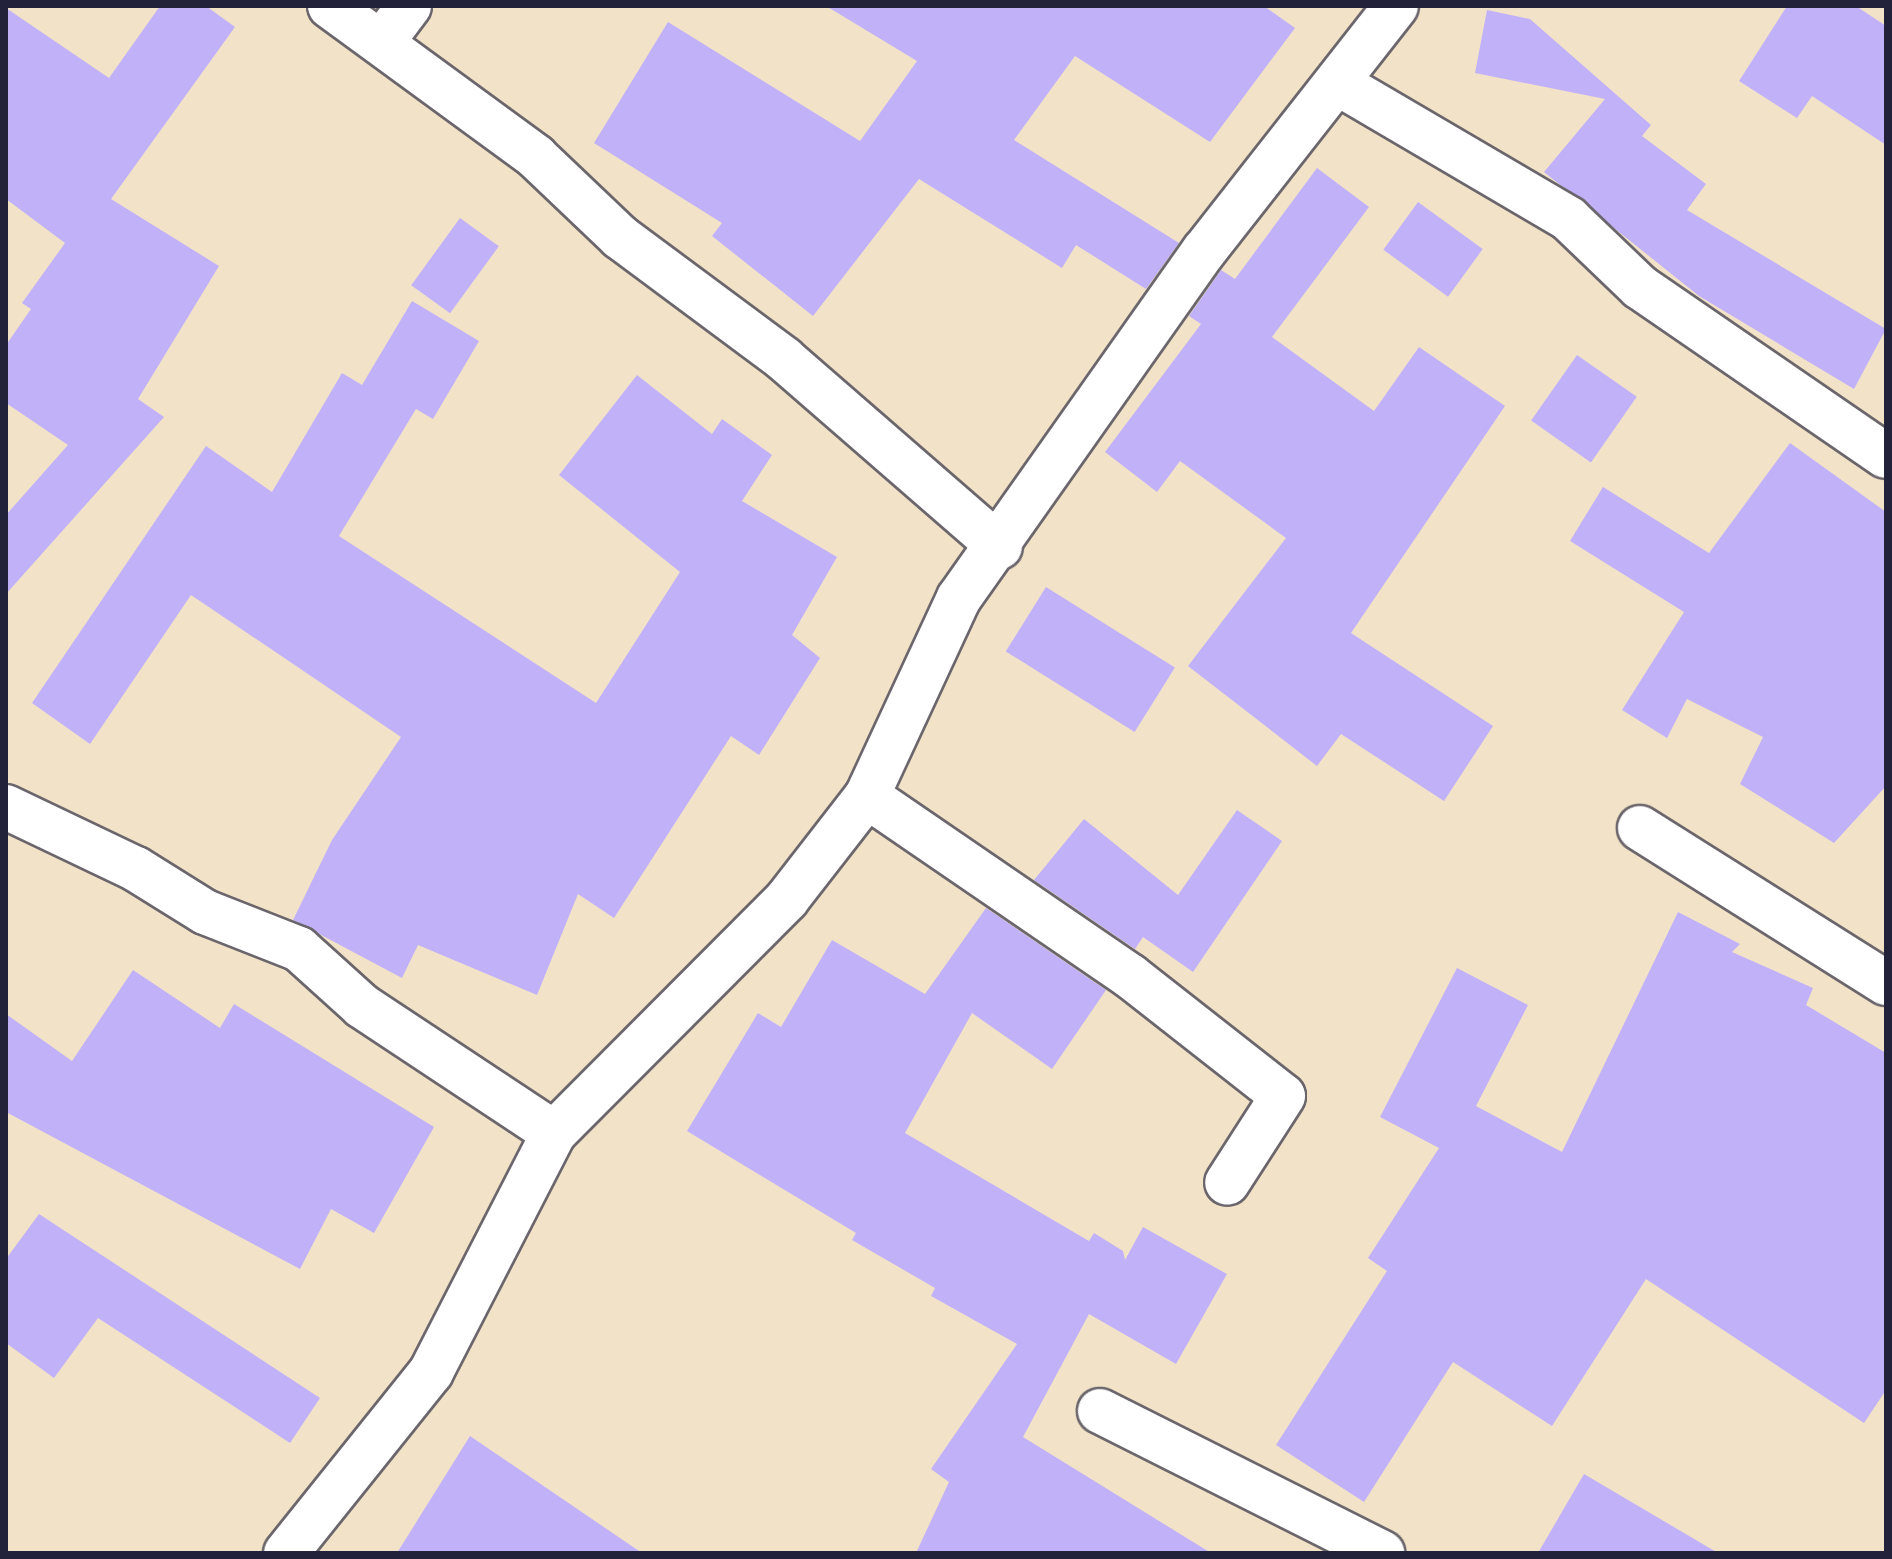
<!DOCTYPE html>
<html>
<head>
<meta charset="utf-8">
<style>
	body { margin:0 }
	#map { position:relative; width:1892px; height:1559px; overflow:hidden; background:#f2e3c8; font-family:"Libre Caslon Text",serif }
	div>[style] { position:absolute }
	.building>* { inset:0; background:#c1b1f9; transform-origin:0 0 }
	.roads { filter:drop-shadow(2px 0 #6b666c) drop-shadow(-2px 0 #6b666c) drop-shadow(0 2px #6b666c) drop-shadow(0 -2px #6b666c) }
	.minor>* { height:44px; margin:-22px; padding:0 22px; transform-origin:22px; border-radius:22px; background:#fff }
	span { translate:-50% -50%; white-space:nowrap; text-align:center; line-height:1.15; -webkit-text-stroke:6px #fdfcf7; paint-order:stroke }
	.frame { position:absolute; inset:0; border:8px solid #22223b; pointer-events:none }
</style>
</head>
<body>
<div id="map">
	<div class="building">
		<i style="clip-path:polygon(160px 6px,206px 6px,235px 27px,111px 199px,219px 266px,138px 399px,164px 417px,6px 594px,6px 515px,68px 445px,6px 403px,6px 345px,31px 309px,22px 303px,65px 243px,6px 199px,6px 8px,109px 78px)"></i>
		<i style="clip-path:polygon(826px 6px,1264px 6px,1295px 28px,1210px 142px,1075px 56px,1014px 140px,1179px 243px,1146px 289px,1076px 245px,1062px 268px,919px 179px,813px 316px,712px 236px,722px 223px,594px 143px,668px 22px,860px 141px,917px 61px)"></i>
		<i style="clip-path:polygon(1787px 6px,1856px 6px,1886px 26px,1886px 145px,1812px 96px,1797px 118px,1739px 81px)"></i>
		<i style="clip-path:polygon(1487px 10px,1530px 19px,1651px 125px,1642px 136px,1706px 184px,1687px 210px,1886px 329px,1854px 389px,1699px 296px,1544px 172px,1605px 99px,1475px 73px)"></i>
		<i style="clip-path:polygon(1317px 168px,1369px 207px,1272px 337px,1374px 411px,1419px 347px,1505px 406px,1351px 633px,1493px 726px,1444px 801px,1341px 734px,1317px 766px,1188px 666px,1286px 538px,1180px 461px,1157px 492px,1105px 452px,1201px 324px,1189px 316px,1221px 270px,1235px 279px)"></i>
		<i style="left:1418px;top:202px;width:80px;height:59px;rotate:36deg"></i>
		<i style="left:460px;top:218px;width:48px;height:83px;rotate:36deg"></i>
		<i style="clip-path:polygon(412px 301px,479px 341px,433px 419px,416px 409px,339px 536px,596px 703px,680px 572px,559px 475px,637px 375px,712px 434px,722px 419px,772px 455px,742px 501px,837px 557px,792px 635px,820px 658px,759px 755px,731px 736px,614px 918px,578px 894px,537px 995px,418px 945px,402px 978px,293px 920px,332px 840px,401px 737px,191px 595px,90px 744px,32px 703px,206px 446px,272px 492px,342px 373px,362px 385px)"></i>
		<i style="left:1577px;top:355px;width:73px;height:80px;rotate:35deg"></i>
		<i style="clip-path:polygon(1790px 443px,1886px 512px,1886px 786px,1834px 843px,1740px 784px,1763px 737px,1687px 699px,1667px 738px,1622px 710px,1684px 612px,1570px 541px,1603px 487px,1709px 553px)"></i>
		<i style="left:1046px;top:587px;width:152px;height:76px;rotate:32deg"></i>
		<i style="clip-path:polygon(1237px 810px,1282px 841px,1193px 972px,1143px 937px,1135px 949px,1034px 880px,1084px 819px,1178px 895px)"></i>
		<i style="clip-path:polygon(986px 908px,1106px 990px,1052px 1069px,972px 1013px,905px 1133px,1089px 1241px,1094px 1233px,1123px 1251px,1125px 1260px,1143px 1227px,1227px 1274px,1176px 1364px,1089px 1314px,1023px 1437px,1211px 1553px,916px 1553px,949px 1482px,931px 1469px,1017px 1344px,931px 1296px,935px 1288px,852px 1240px,856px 1233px,687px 1131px,758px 1013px,781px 1027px,832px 940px,925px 994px)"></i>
		<i style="clip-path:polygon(1678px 912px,1740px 944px,1732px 952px,1813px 988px,1806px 1005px,1886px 1053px,1886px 1390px,1864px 1423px,1646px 1279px,1552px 1426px,1453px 1362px,1364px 1502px,1276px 1445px,1387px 1271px,1368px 1258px,1439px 1148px,1380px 1117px,1457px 968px,1528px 1005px,1476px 1106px,1562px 1152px)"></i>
		<i style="clip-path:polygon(133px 970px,220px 1028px,234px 1004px,434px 1127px,374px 1233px,331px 1209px,300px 1269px,6px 1112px,6px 1014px,72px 1061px)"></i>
		<i style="clip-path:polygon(39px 1214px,320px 1398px,290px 1443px,98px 1318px,54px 1378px,6px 1343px,6px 1259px)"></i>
		<i style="clip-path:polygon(470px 1436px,642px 1553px,397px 1553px)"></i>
		<i style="clip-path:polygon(1584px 1474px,1718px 1553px,1538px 1553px)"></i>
	</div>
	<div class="roads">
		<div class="minor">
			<i style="left:330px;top:6px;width:255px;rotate:36.2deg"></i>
			<i style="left:536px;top:157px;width:116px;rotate:43.6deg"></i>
			<i style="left:620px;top:237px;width:204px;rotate:36.6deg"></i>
			<i style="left:784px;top:359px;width:286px;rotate:41deg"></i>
			<i style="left:382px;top:42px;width:45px;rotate:-53.1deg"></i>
			<i style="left:1341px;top:85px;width:264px;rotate:30.4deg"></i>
			<i style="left:1569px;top:219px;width:98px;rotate:43.8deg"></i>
			<i style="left:1640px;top:287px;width:298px;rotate:34.5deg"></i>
			<i style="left:867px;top:796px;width:319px;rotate:34.4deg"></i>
			<i style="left:1130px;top:976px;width:194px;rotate:38.1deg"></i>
			<i style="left:1283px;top:1096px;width:103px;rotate:122.8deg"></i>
			<i style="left:6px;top:807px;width:144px;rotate:25.5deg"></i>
			<i style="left:136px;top:869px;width:81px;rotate:31.9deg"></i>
			<i style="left:205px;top:912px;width:101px;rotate:21.5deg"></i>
			<i style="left:299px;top:949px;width:85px;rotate:42.1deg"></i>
			<i style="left:362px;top:1006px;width:230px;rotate:33.5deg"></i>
			<i style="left:1640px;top:828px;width:291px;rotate:32.2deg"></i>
			<i style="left:1100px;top:1411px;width:316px;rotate:26.7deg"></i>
			<i style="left:286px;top:1553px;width:232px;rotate:-51.3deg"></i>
			<i style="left:431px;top:1372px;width:269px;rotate:-62.8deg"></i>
			<i style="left:554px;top:1133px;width:330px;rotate:-45.1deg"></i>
			<i style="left:787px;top:899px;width:130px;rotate:-52.2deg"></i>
			<i style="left:867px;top:796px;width:218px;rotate:-65.1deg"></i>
			<i style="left:959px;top:598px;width:425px;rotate:-54.8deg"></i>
			<i style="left:1204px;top:251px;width:311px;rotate:-51.9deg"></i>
		</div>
	</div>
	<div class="frame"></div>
</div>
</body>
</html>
